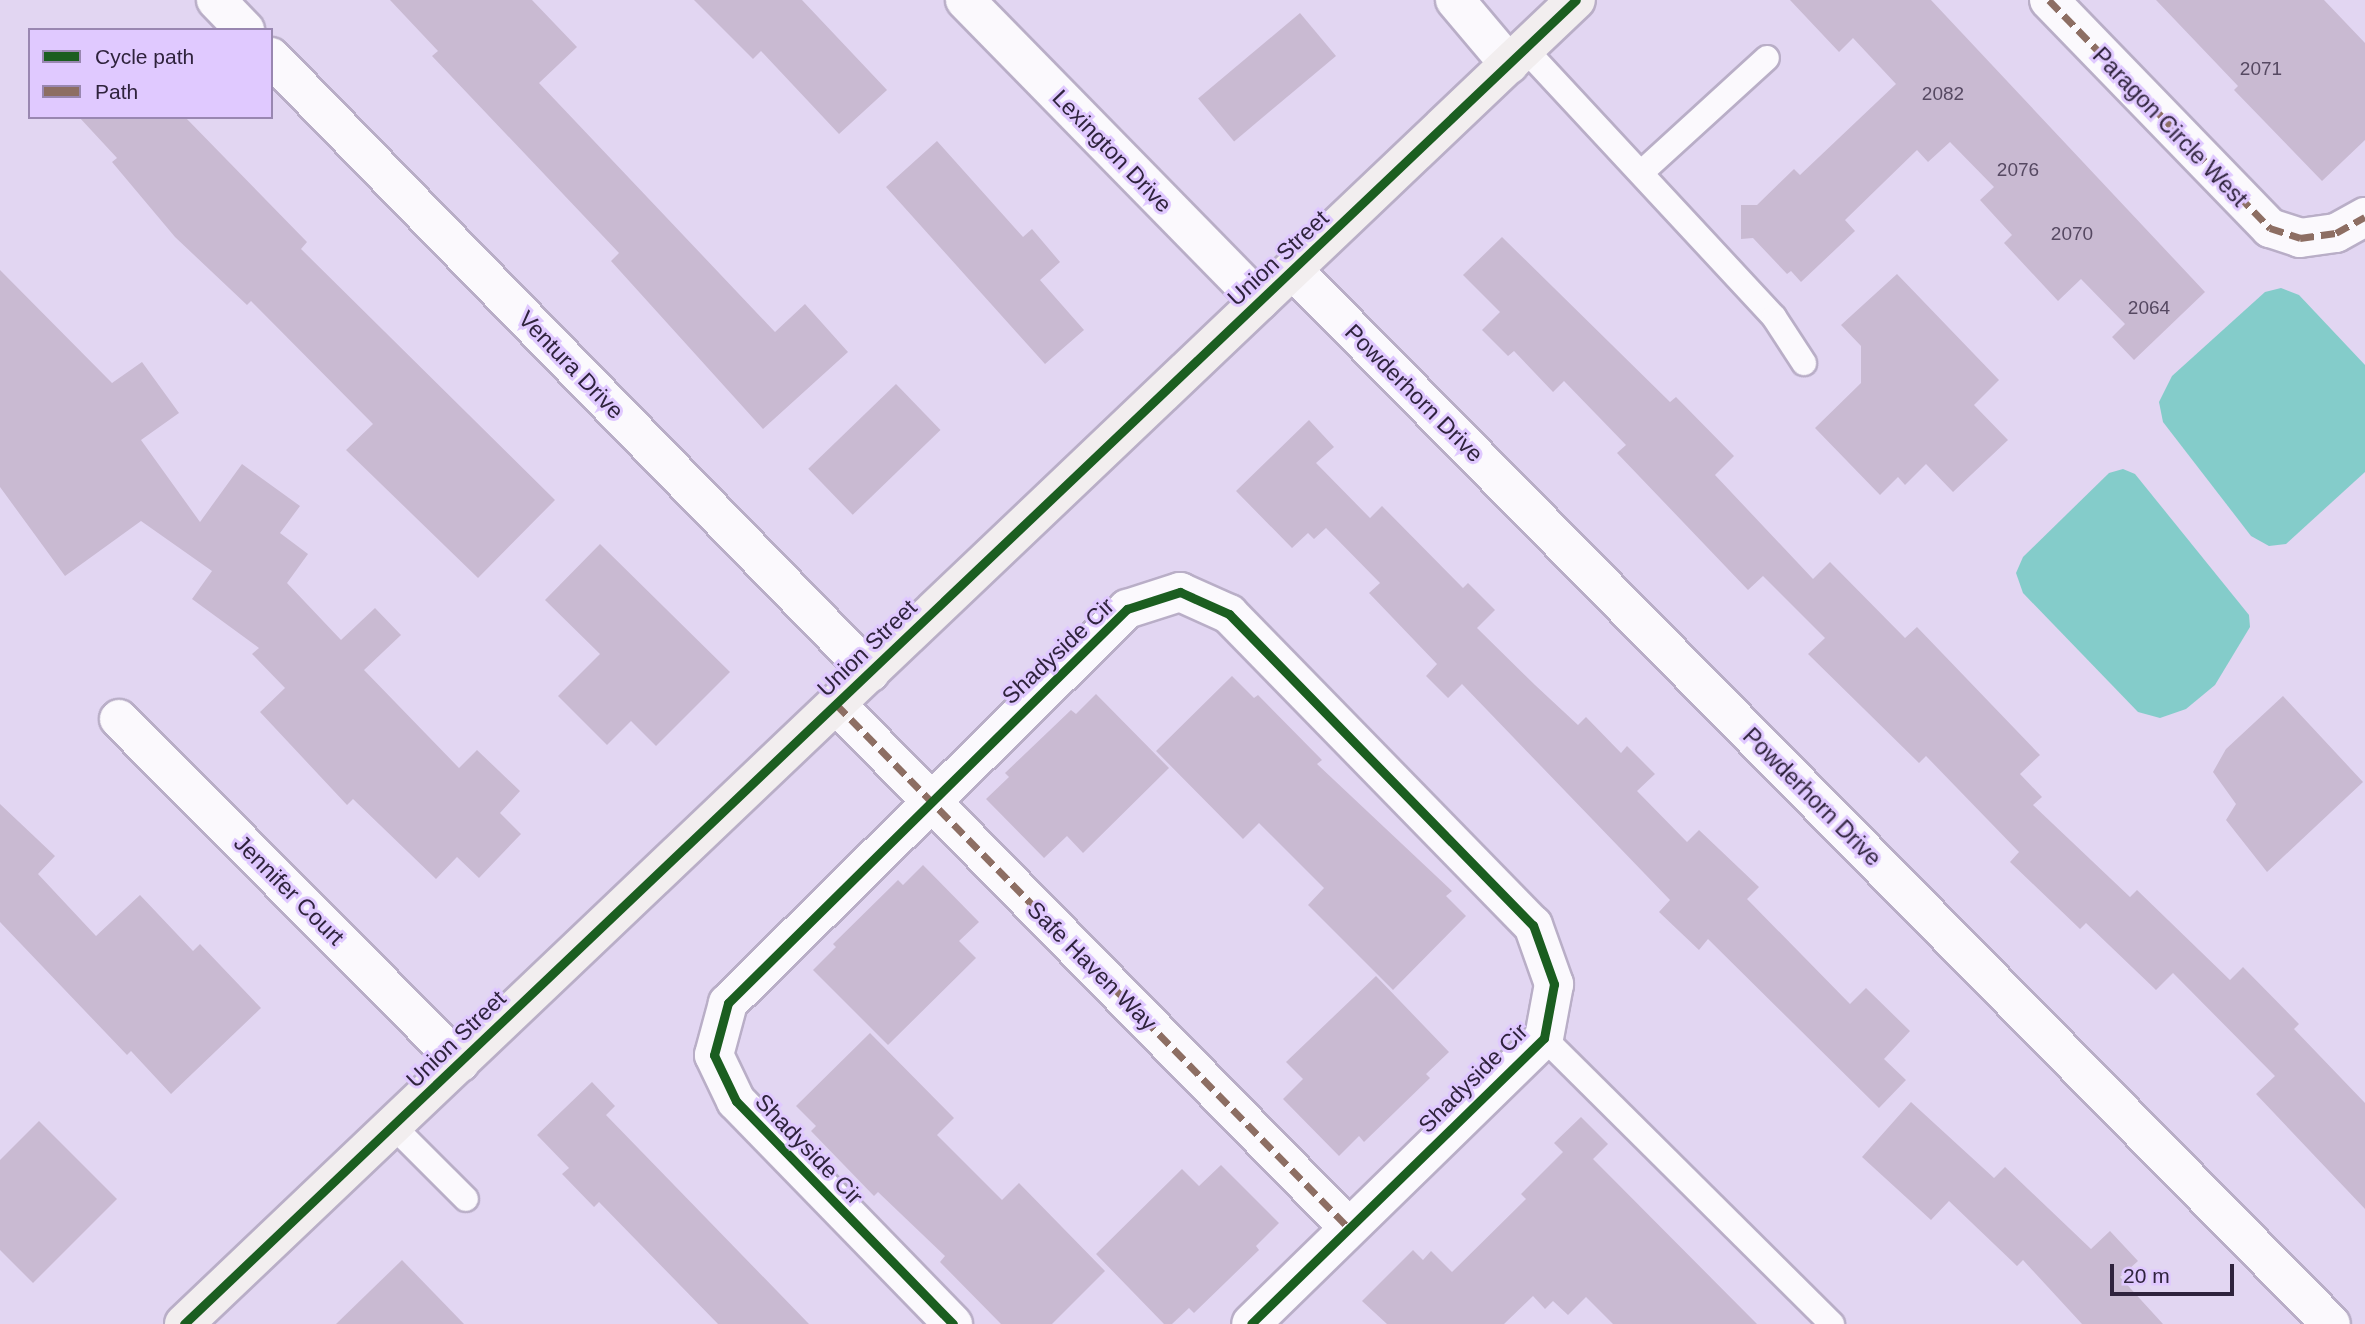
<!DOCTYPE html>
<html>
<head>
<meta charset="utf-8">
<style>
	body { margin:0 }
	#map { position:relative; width:2365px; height:1324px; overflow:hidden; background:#e2d6f2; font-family:Arial,sans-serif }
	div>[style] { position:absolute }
	.water>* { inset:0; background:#84ccca }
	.building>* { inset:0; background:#c9bad2; transform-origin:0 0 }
	.roads { filter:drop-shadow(2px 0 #b9aec7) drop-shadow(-2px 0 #b9aec7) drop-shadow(0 2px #b9aec7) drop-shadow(0 -2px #b9aec7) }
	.lane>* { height:24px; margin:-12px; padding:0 12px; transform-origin:12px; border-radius:12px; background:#fbf9fd }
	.street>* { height:38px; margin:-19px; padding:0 19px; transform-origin:19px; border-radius:19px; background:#fbf9fd }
	.secondary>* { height:38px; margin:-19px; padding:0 19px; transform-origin:19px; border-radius:19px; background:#f2eeef }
	.quiet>* { height:7px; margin-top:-3.5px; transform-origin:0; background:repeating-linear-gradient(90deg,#8d6e63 0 14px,transparent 0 21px) }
	.cycleway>* { height:9px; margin:-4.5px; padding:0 4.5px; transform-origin:4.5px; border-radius:4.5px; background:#1b5e20 }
	span { translate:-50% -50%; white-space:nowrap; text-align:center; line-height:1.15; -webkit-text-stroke:6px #e0c9ff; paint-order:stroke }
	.number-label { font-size:19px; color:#564962 }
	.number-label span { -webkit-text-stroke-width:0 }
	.street-label { font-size:23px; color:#2f233d }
	.legend { position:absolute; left:28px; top:28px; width:245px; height:91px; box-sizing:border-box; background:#e0c9ff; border:2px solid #9987b1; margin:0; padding:9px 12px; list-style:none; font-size:21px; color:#2f233d }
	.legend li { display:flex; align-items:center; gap:14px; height:35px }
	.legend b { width:35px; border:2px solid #9987b1 }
	.scale { position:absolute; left:2110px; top:1264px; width:124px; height:32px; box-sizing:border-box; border:4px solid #2f233d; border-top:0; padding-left:9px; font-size:21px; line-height:24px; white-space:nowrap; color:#2f233d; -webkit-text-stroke:5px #e0c9ff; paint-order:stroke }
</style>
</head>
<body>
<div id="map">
	<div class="water">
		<i style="clip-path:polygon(2281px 288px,2299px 295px,2365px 365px,2365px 472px,2286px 544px,2269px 546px,2251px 536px,2163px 422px,2159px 402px,2172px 376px,2265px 292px)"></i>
		<i style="clip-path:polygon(2123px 469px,2135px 474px,2249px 615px,2250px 627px,2215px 685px,2186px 709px,2160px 718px,2138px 712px,2023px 593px,2016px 573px,2023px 557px,2109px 473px)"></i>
	</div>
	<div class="building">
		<i style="clip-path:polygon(390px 0,532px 0,577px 47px,539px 83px,775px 332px,805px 304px,848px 352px,763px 429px,611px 261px,619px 253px,432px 56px,438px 51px)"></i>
		<i style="clip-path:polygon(694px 0,802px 0,887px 90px,839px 134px,761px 51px,753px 59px)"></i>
		<i style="clip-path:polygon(1790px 0,1931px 0,2205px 292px,2134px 360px,2112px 337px,2125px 324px,2081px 279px,2058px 301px,2004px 243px,2012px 235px,1980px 200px,1994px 187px,1950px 142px,1928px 162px,1917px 150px,1845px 220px,1855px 231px,1801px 282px,1791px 271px,1787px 274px,1753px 238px,1741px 239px,1741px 205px,1757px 205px,1794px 169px,1800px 175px,1896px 84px,1853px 38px,1839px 52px)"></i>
		<i style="clip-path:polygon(2156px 0,2324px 0,2365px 43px,2365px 140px,2322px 181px,2234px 90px,2238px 86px)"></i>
		<i style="left:1300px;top:13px;width:56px;height:133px;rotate:50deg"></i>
		<i style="clip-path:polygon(79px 117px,185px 117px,307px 242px,301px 249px,555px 500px,478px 578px,346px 450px,373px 424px,251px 301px,247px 305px,175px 237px,112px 162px,117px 158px)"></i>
		<i style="clip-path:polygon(937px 141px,1023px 237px,1032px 229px,1060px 262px,1040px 280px,1084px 330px,1045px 364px,886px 187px)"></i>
		<i style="clip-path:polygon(1502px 237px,1670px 402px,1676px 397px,1734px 456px,1715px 475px,1813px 579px,1830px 562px,1905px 638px,1917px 627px,2040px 755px,2020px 774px,2042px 797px,2033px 805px,2130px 897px,2137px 890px,2230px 980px,2243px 967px,2299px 1024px,2294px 1029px,2365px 1103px,2365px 1209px,2256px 1094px,2275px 1076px,2173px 973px,2156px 990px,2086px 923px,2080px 929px,2010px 862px,2019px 852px,1926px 756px,1919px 763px,1808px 654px,1825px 638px,1763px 576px,1748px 590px,1617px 453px,1626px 445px,1564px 381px,1553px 392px,1514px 351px,1508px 356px,1482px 330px,1500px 312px,1463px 275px)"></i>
		<i style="clip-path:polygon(0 270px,112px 383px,142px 362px,179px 413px,141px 440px,200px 522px,242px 464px,300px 506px,280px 533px,308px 554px,287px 583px,341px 640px,375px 608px,401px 635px,364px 670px,459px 768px,477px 750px,520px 791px,500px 813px,521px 834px,479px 878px,457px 857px,436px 879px,353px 799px,347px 805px,260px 712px,285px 688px,252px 654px,259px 648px,192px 599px,212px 571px,141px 521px,65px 576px,0 487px)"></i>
		<i style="clip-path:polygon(1897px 274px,1999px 380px,1974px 405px,2008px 440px,1953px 492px,1926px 464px,1905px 485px,1898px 477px,1880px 495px,1815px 428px,1861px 383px,1861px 346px,1841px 325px)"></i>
		<i style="left:896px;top:384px;width:64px;height:122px;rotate:46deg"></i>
		<i style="clip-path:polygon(1309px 420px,1334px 447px,1316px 463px,1370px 518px,1382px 506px,1463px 588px,1468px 583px,1495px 610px,1477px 628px,1535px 685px,1578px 725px,1586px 717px,1621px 753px,1627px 746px,1655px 774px,1637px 791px,1687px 842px,1699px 830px,1759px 887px,1747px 899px,1850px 1004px,1866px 988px,1910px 1031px,1884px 1059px,1906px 1080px,1879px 1108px,1708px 939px,1699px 950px,1659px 912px,1670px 900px,1462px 684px,1448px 698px,1426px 676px,1437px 664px,1369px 593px,1380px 583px,1326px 528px,1314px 539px,1308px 533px,1292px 548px,1236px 491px)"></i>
		<i style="clip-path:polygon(600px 544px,730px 672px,656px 746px,631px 721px,607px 745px,558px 696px,600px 654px,545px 600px)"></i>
		<i style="clip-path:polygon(1232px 676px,1254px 698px,1258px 695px,1322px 760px,1317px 764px,1452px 891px,1446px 896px,1466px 916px,1393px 990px,1308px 905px,1324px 888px,1259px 823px,1243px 839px,1156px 751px)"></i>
		<i style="clip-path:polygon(1096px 694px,1169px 768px,1083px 853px,1067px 836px,1044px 858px,986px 799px,1009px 777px,1005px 773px,1071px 710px,1076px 714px)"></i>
		<i style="clip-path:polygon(2283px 696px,2363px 782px,2267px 872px,2226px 820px,2236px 804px,2213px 772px,2226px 749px)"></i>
		<i style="clip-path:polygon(0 804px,55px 856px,38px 874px,96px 936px,140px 895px,193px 951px,200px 944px,261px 1008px,171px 1094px,131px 1051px,127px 1055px,0 922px)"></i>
		<i style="clip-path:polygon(923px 865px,979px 922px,959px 941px,976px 958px,888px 1045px,813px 970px,836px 947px,833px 944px,898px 880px,903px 885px)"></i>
		<i style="clip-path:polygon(1376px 976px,1449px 1052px,1426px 1074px,1430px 1078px,1364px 1142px,1359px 1136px,1339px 1156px,1283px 1099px,1303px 1079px,1286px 1062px)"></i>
		<i style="clip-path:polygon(870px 1033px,954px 1118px,937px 1135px,1002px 1200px,1019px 1183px,1105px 1271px,1052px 1324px,1001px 1324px,940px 1262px,945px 1256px,878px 1192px,874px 1196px,811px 1131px,816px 1126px,796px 1106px)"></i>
		<i style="clip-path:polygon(592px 1082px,615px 1106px,606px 1115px,809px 1324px,718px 1324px,599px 1202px,594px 1207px,562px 1174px,569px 1168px,537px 1135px)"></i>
		<i style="clip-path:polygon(1911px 1102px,1994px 1178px,2005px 1167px,2091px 1249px,2110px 1231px,2138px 1261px,2120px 1277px,2163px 1324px,2082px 1324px,2023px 1260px,2017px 1266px,1949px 1201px,1931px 1220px,1862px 1157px)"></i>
		<i style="clip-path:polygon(1581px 1117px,1608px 1144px,1593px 1159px,1757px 1324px,1613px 1324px,1586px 1297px,1568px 1315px,1553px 1301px,1545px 1309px,1533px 1296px,1504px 1324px,1387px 1324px,1362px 1301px,1413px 1250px,1423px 1260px,1431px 1251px,1452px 1272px,1526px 1199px,1521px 1194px,1563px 1152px,1554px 1143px)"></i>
		<i style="clip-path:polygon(39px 1121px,117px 1199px,33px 1283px,0 1250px,0 1160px)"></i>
		<i style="clip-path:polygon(1221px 1165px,1279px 1223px,1256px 1246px,1259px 1250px,1194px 1313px,1189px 1308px,1172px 1324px,1164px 1324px,1096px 1254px,1182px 1169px,1199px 1186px)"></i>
		<i style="clip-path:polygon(402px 1260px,464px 1324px,336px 1324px)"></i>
	</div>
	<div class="roads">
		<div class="lane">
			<i style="left:1525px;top:49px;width:366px;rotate:47.1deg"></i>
			<i style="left:1774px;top:317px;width:55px;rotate:56.9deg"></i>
			<i style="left:1642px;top:172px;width:169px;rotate:-42.4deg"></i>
			<i style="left:1544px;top:1038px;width:406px;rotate:44.8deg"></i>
			<i style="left:393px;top:1126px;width:103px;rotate:45deg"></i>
		</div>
		<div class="street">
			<i style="left:216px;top:0;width:42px;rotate:46deg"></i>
			<i style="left:965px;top:0;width:421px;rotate:45.6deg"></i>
			<i style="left:1455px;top:0;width:84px;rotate:49.8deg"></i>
			<i style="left:2049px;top:0;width:318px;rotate:45.9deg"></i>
			<i style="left:2270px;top:228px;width:32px;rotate:18deg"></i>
			<i style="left:2300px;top:238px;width:36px;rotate:-8deg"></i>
			<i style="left:2336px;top:233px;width:33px;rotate:-29deg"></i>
			<i style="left:271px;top:57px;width:859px;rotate:45.76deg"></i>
			<i style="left:1293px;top:270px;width:1479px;rotate:45.44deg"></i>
			<i style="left:836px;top:704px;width:732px;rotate:45.61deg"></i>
			<i style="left:119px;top:719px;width:484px;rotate:45.2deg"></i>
			<i style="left:953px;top:1324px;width:311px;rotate:-134.2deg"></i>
			<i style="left:736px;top:1101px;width:51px;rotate:-115.6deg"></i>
			<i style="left:714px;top:1055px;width:54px;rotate:-74.9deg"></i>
			<i style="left:728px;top:1003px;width:561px;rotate:-44.64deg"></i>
			<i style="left:1127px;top:609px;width:56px;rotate:-17.8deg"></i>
			<i style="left:1180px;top:592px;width:54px;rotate:24.2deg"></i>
			<i style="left:1229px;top:614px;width:435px;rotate:45.7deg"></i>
			<i style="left:1533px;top:925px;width:63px;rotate:70.4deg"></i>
			<i style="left:1554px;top:984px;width:55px;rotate:100.5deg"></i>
			<i style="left:1544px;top:1038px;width:409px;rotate:135.7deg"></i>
		</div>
		<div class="secondary">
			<i style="left:184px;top:1324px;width:1921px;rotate:-43.57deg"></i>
		</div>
	</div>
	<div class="quiet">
		<i style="left:2049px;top:0;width:318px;rotate:45.9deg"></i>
		<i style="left:2270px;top:228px;width:32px;rotate:18deg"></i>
		<i style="left:2300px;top:238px;width:36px;rotate:-8deg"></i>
		<i style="left:2336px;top:233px;width:33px;rotate:-29deg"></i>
		<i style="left:836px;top:704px;width:732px;rotate:45.61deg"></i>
	</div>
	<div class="cycleway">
		<i style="left:184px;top:1324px;width:1921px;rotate:-43.57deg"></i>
		<i style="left:953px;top:1324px;width:311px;rotate:-134.2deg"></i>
		<i style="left:736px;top:1101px;width:51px;rotate:-115.6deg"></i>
		<i style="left:714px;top:1055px;width:54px;rotate:-74.9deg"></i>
		<i style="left:728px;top:1003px;width:561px;rotate:-44.64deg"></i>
		<i style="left:1127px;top:609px;width:56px;rotate:-17.8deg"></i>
		<i style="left:1180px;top:592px;width:54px;rotate:24.2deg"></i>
		<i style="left:1229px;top:614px;width:435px;rotate:45.7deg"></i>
		<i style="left:1533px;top:925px;width:63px;rotate:70.4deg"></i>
		<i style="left:1554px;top:984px;width:55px;rotate:100.5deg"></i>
		<i style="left:1544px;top:1038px;width:409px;rotate:135.7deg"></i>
	</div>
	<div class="number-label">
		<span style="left:2261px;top:69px">2071</span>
		<span style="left:1943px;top:94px">2082</span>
		<span style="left:2018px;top:170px">2076</span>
		<span style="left:2072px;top:234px">2070</span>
		<span style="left:2149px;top:308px">2064</span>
	</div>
	<div class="street-label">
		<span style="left:2170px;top:127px;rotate:46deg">Paragon Circle West</span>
		<span style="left:1112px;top:151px;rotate:46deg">Lexington Drive</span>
		<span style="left:1278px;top:258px;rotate:-43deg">Union Street</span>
		<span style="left:571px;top:365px;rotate:46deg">Ventura Drive</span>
		<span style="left:1414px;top:393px;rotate:45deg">Powderhorn Drive</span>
		<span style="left:867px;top:648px;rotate:-44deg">Union Street</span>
		<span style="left:1058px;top:651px;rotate:-43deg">Shadyside Cir</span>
		<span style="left:1812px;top:797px;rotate:45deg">Powderhorn Drive</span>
		<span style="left:289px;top:890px;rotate:45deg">Jennifer Court</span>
		<span style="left:1092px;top:966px;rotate:45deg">Safe Haven Way</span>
		<span style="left:456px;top:1039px;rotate:-44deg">Union Street</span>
		<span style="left:1473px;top:1078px;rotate:-45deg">Shadyside Cir</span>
		<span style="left:809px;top:1149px;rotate:46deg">Shadyside Cir</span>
	</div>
	<ul class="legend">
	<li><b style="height:9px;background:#1b5e20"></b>Cycle path</li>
	<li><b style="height:9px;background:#8d6e63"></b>Path</li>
	</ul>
	<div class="scale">20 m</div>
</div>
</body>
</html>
